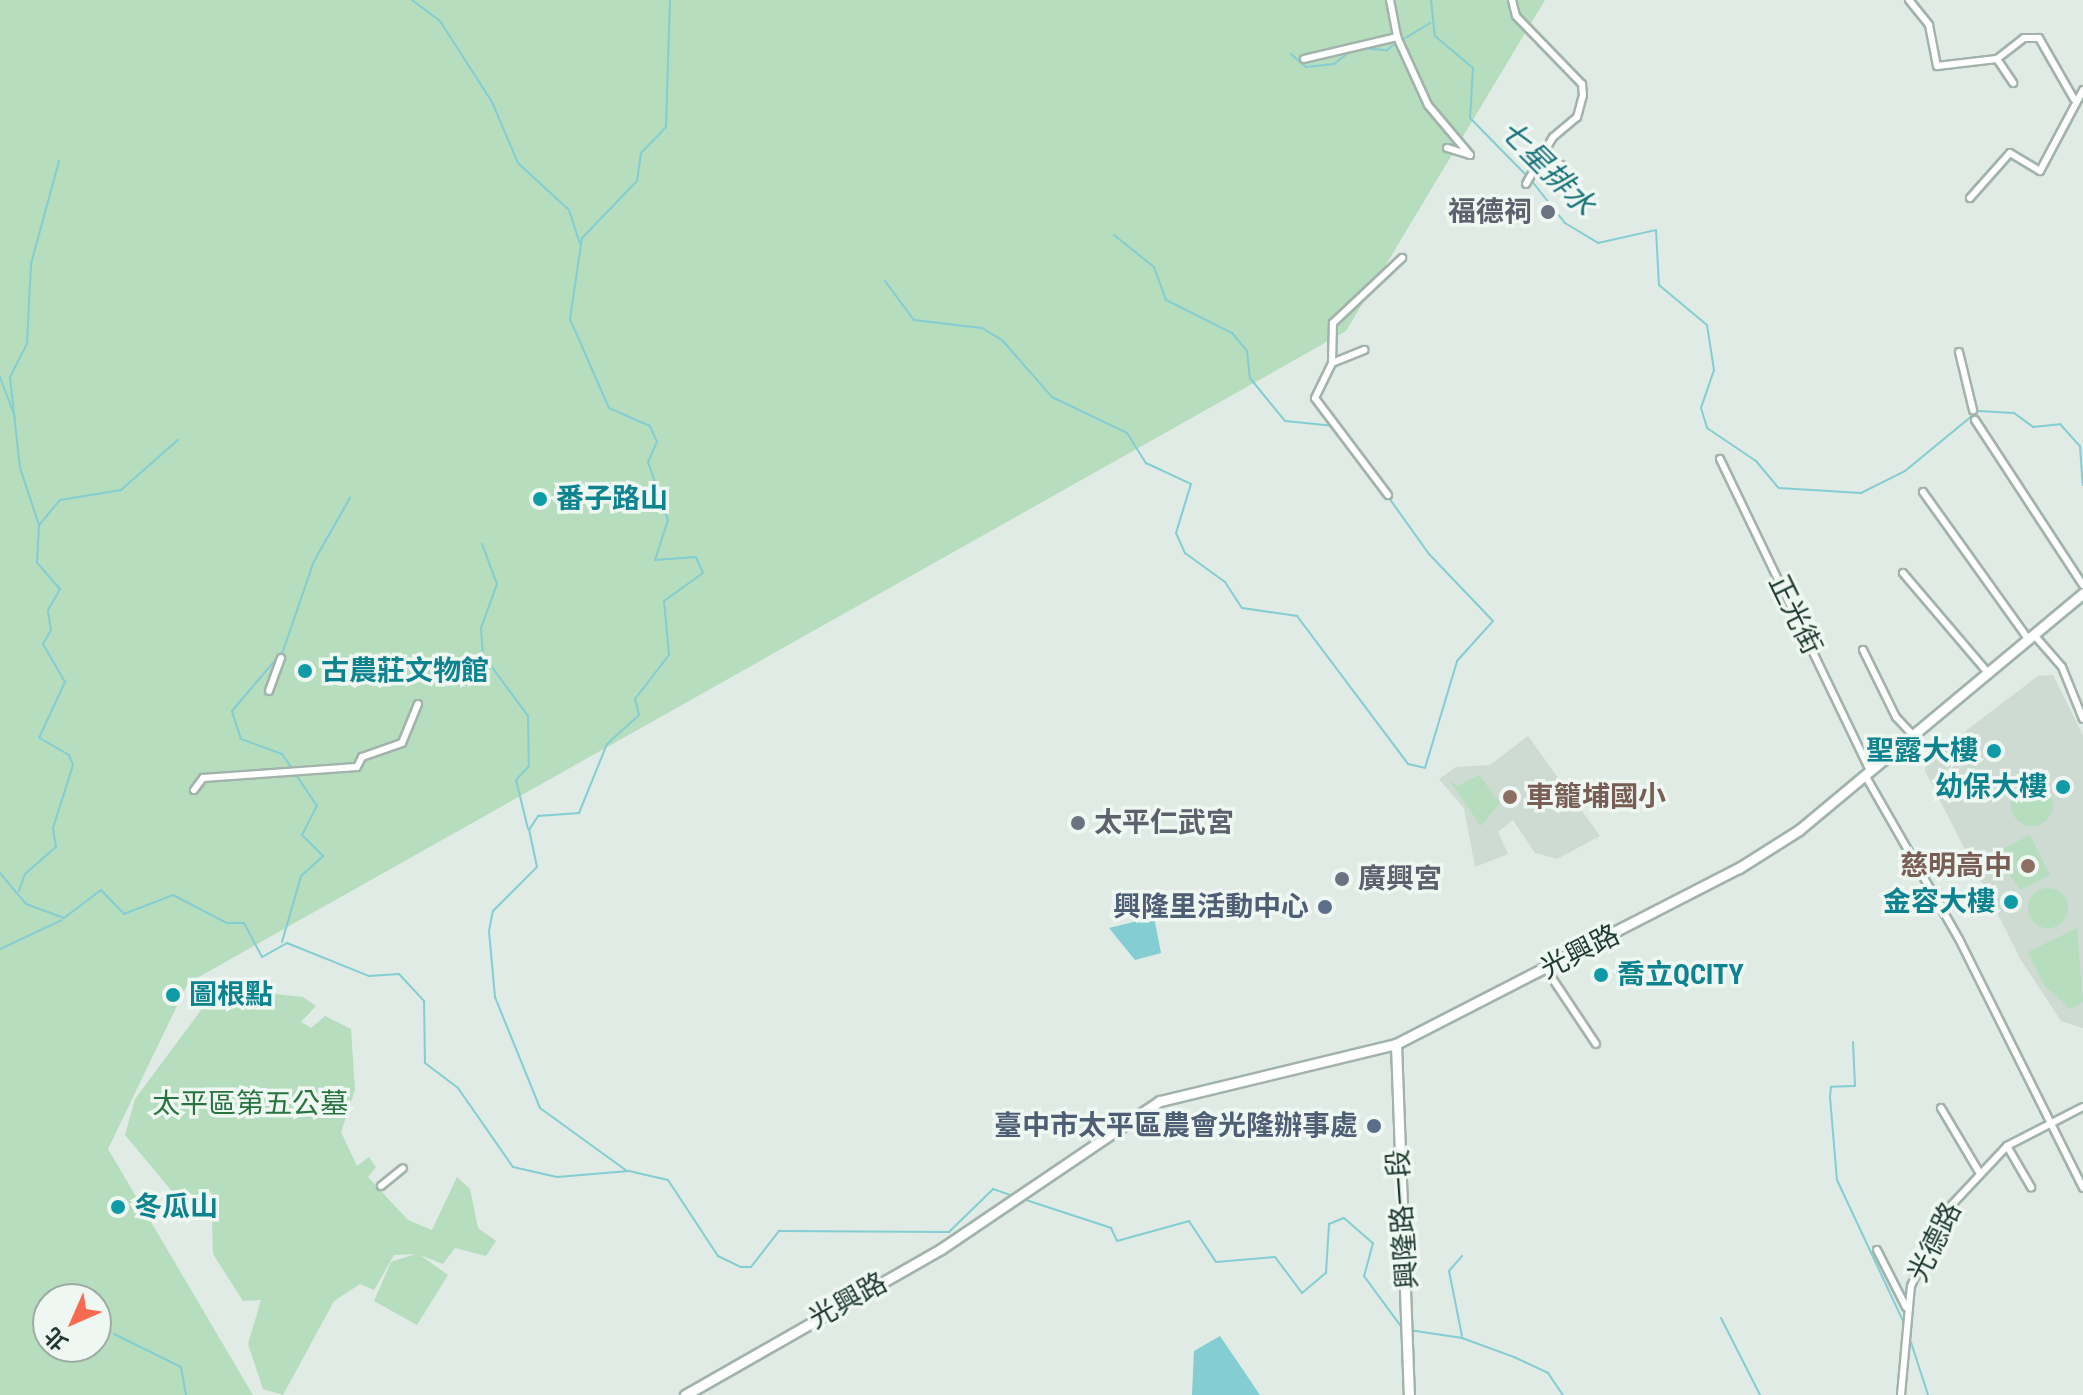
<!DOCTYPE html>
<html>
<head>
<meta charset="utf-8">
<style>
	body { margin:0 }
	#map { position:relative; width:2083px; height:1395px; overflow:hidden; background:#dfebe4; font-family:"Roboto Condensed","Noto Sans TC",sans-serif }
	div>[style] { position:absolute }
	.built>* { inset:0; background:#cddbd3 }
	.green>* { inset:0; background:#b6ddbd }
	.round { border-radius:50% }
	.water>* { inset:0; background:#84cdd3 }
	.stream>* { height:2px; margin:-1px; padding:0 1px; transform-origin:1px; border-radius:1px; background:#84cdd3 }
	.roads { filter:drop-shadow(2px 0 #a2b3ab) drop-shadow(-2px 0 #a2b3ab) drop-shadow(0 2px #a2b3ab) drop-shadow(0 -2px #a2b3ab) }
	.street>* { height:6px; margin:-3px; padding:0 3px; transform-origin:3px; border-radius:3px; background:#fff }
	.secondary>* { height:9px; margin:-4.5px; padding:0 4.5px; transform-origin:4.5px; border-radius:4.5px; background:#fff }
	.dots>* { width:22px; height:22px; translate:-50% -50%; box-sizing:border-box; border:4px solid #eff7f2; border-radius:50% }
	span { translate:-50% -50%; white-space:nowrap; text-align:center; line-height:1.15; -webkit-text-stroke:7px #eff7f2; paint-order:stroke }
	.worship-label { font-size:28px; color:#5b616d; font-weight:700 }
	.right { translate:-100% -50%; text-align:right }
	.left { translate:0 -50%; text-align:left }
	.culture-label { font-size:28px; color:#0d838f; font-weight:700 }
	.street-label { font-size:28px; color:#1f3b31 }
	.education-label { font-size:28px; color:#785e54; font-weight:700 }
	.service-label { font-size:28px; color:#4e5e75; font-weight:700 }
	.park-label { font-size:28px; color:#28743f }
	.water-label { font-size:30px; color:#177179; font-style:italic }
	.north { position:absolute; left:32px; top:1283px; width:80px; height:80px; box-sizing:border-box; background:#eff7f2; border:2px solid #9caca5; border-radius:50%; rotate:225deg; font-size:22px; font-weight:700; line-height:32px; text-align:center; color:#1f3b31 }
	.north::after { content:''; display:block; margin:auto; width:28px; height:36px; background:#f86b50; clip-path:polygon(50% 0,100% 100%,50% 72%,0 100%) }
</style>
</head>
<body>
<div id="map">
	<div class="built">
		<i style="clip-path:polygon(2053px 675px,2083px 735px,2083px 1028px,2061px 1021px,2021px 960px,1925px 771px,1926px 761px,2038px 676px)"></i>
		<i style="clip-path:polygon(1528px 736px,1600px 836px,1557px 859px,1535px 853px,1513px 820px,1498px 832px,1508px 854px,1475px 867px,1464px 808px,1439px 779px,1456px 767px,1490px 765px)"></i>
	</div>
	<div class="green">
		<i style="clip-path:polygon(evenodd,0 0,1545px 0,1346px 331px,188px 983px,108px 1149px,253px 1395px,0 1395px,0 0,48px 1299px,96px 1299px,96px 1347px,48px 1347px,48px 1299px)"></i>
		<i style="clip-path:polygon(1479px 775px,1500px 803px,1481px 826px,1449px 780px,1458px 786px)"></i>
		<i class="round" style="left:2011px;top:784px;width:42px;height:42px"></i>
		<i style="clip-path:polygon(2030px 835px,2050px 875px,2021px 890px,1993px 854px)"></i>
		<i class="round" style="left:2028px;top:888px;width:40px;height:40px"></i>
		<i style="clip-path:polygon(2077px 928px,2083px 1002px,2070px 1009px,2044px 985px,2028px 952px)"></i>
		<i style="clip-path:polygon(240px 982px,255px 992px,303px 997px,316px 1006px,301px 1022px,311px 1028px,325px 1016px,351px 1029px,355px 1090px,341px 1132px,357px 1166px,369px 1157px,376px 1167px,368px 1177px,408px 1220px,432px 1230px,457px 1177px,470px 1189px,478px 1228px,496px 1241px,486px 1256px,455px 1248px,443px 1264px,420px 1255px,448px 1275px,417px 1325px,374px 1301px,391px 1262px,415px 1254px,394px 1255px,374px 1290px,360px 1284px,334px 1301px,283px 1395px,263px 1389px,248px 1344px,261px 1300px,243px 1301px,213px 1254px,211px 1192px,181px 1202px,125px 1135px,135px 1099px,219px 986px)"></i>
	</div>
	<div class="water">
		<i style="clip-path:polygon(1154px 917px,1161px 953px,1135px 960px,1109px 928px)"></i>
		<i style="clip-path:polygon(1220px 1336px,1260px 1395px,1192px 1395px,1194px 1351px)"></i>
	</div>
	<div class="stream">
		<i style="left:412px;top:0;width:35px;rotate:37deg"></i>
		<i style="left:440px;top:21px;width:96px;rotate:57.3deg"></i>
		<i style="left:492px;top:102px;width:66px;rotate:66.9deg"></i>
		<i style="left:518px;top:163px;width:69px;rotate:42.7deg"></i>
		<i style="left:569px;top:210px;width:35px;rotate:72deg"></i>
		<i style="left:1431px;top:0;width:36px;rotate:84deg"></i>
		<i style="left:1435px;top:36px;width:50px;rotate:40.1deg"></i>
		<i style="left:1473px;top:68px;width:50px;rotate:93.4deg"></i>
		<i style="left:1470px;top:118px;width:81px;rotate:45.5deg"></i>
		<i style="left:1402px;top:40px;width:33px;rotate:-31deg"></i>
		<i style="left:1362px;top:48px;width:25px;rotate:5deg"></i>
		<i style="left:1387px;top:50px;width:11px;rotate:-38deg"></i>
		<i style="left:1291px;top:54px;width:20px;rotate:41deg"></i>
		<i style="left:1306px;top:67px;width:28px;rotate:-6deg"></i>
		<i style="left:1334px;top:64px;width:23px;rotate:-38deg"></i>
		<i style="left:1531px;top:180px;width:55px;rotate:51.7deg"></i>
		<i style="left:1565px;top:223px;width:39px;rotate:31deg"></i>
		<i style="left:1598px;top:243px;width:59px;rotate:-12.6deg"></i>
		<i style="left:1656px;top:230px;width:55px;rotate:86.9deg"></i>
		<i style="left:1659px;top:285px;width:62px;rotate:39.8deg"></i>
		<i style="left:1707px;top:325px;width:46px;rotate:81.2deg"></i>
		<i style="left:1714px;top:370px;width:40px;rotate:108.9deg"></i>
		<i style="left:1701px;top:408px;width:21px;rotate:73deg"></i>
		<i style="left:1707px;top:428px;width:59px;rotate:34deg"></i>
		<i style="left:1756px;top:461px;width:35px;rotate:50deg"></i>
		<i style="left:1779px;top:488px;width:82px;rotate:3.5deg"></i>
		<i style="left:1861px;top:493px;width:49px;rotate:-26.6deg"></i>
		<i style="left:1905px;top:471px;width:94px;rotate:-39.4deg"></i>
		<i style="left:1978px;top:411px;width:36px;rotate:3deg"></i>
		<i style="left:2014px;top:413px;width:24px;rotate:36deg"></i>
		<i style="left:2033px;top:427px;width:27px;rotate:-6deg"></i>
		<i style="left:2060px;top:424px;width:30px;rotate:48deg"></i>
		<i style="left:2080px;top:446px;width:39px;rotate:86deg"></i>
		<i style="left:1114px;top:235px;width:51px;rotate:38.7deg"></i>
		<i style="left:1154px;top:267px;width:35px;rotate:70deg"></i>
		<i style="left:1166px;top:300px;width:74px;rotate:26.6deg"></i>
		<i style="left:1232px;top:333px;width:23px;rotate:50deg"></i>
		<i style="left:1247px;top:351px;width:27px;rotate:84deg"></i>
		<i style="left:1250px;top:378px;width:55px;rotate:50.9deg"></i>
		<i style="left:1285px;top:421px;width:50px;rotate:5.7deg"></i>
		<i style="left:885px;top:281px;width:49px;rotate:53.4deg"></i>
		<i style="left:914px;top:320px;width:68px;rotate:6.7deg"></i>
		<i style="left:982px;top:328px;width:23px;rotate:31deg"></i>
		<i style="left:1002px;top:340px;width:76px;rotate:48.7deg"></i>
		<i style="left:1052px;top:397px;width:83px;rotate:25.6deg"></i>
		<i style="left:1127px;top:433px;width:36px;rotate:58deg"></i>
		<i style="left:1146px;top:463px;width:50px;rotate:25deg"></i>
		<i style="left:1191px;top:484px;width:51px;rotate:107deg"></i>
		<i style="left:1176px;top:533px;width:22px;rotate:66deg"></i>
		<i style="left:1185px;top:553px;width:49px;rotate:35.9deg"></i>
		<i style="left:1225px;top:582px;width:31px;rotate:57deg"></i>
		<i style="left:1242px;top:608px;width:56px;rotate:8.3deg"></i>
		<i style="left:1297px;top:616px;width:185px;rotate:53.1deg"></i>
		<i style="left:1408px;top:764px;width:17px;rotate:13deg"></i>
		<i style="left:1425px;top:768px;width:112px;rotate:-73.3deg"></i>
		<i style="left:1457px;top:661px;width:54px;rotate:-48deg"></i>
		<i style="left:1493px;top:621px;width:93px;rotate:-133.7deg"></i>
		<i style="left:1429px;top:554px;width:69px;rotate:-125.5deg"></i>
		<i style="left:0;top:377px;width:43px;rotate:69.4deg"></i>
		<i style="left:39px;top:525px;width:33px;rotate:-50deg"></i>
		<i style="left:60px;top:500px;width:62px;rotate:-9.3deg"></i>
		<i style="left:121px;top:490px;width:76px;rotate:-41.3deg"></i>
		<i style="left:482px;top:544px;width:43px;rotate:69.4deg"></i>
		<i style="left:497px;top:584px;width:47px;rotate:110deg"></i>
		<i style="left:481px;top:628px;width:27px;rotate:86deg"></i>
		<i style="left:483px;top:655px;width:76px;rotate:53.6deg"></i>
		<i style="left:528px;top:716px;width:50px;rotate:88.9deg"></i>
		<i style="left:529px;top:766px;width:19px;rotate:133deg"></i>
		<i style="left:516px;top:780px;width:50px;rotate:76.2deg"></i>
		<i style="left:0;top:873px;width:40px;rotate:50deg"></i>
		<i style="left:26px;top:904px;width:40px;rotate:20.2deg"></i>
		<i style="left:64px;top:918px;width:46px;rotate:-37.1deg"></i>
		<i style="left:101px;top:890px;width:33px;rotate:46deg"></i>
		<i style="left:124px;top:914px;width:53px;rotate:-21.2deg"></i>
		<i style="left:173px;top:895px;width:61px;rotate:27.4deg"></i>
		<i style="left:227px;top:923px;width:17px"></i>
		<i style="left:244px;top:923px;width:38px;rotate:62deg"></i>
		<i style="left:262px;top:957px;width:29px;rotate:-29deg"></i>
		<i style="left:287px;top:943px;width:88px;rotate:21.9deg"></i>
		<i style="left:369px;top:976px;width:30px;rotate:-4deg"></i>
		<i style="left:399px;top:974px;width:37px;rotate:47deg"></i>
		<i style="left:424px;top:1001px;width:62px;rotate:89.1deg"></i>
		<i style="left:425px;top:1063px;width:41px;rotate:37.1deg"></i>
		<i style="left:458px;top:1088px;width:96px;rotate:55.2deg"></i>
		<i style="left:513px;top:1167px;width:45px;rotate:12.8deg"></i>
		<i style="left:557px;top:1177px;width:72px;rotate:-4.8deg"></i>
		<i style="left:629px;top:1171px;width:40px;rotate:13deg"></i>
		<i style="left:668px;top:1180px;width:91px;rotate:56.7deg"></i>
		<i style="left:718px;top:1256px;width:25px;rotate:26deg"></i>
		<i style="left:741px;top:1267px;width:10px"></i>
		<i style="left:751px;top:1267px;width:46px;rotate:-52.1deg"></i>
		<i style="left:779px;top:1231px;width:170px;rotate:0.3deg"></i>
		<i style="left:949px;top:1232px;width:62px;rotate:-44.3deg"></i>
		<i style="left:993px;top:1189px;width:21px;rotate:19deg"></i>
		<i style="left:19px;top:891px;width:18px;rotate:-71deg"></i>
		<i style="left:25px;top:874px;width:41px;rotate:-41.1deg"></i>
		<i style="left:56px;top:847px;width:19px;rotate:-99deg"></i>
		<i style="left:53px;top:828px;width:66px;rotate:-72.4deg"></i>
		<i style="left:73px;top:765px;width:11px;rotate:-112deg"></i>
		<i style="left:69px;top:755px;width:34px;rotate:-150deg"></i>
		<i style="left:39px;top:738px;width:62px;rotate:-65.1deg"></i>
		<i style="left:65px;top:682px;width:44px;rotate:-120.1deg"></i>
		<i style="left:43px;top:644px;width:16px;rotate:-60deg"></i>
		<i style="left:51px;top:630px;width:20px;rotate:-99deg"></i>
		<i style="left:48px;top:610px;width:24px;rotate:-60deg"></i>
		<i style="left:60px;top:589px;width:35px;rotate:-131deg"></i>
		<i style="left:37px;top:563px;width:38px;rotate:-87deg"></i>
		<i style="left:39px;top:525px;width:60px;rotate:-108.4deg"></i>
		<i style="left:20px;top:468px;width:92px;rotate:-96.3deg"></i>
		<i style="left:10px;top:377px;width:38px;rotate:-63deg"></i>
		<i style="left:27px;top:343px;width:79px;rotate:-87.1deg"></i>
		<i style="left:31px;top:264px;width:107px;rotate:-74.8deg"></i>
		<i style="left:282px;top:942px;width:69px;rotate:-73.9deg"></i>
		<i style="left:301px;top:876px;width:30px;rotate:-42deg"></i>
		<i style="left:323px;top:856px;width:30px;rotate:-135deg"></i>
		<i style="left:302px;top:835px;width:33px;rotate:-63deg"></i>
		<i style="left:317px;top:806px;width:63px;rotate:-123.9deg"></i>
		<i style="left:282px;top:754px;width:44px;rotate:-159.9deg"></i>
		<i style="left:241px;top:739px;width:29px;rotate:-108deg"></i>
		<i style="left:232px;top:711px;width:79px;rotate:-49.6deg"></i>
		<i style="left:283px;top:651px;width:95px;rotate:-71deg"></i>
		<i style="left:314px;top:561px;width:73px;rotate:-60.3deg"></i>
		<i style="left:0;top:949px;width:68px;rotate:-25.1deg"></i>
		<i style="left:1853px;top:1042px;width:44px;rotate:87.4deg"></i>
		<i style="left:1855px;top:1086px;width:24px;rotate:178deg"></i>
		<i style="left:1831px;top:1087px;width:10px;rotate:96deg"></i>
		<i style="left:1830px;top:1097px;width:83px;rotate:85.2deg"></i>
		<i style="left:1837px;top:1180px;width:158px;rotate:64.9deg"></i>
		<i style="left:627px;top:1171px;width:107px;rotate:-144.1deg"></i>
		<i style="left:540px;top:1108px;width:120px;rotate:-112.1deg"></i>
		<i style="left:495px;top:997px;width:66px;rotate:-95.2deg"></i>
		<i style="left:489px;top:931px;width:20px;rotate:-79deg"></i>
		<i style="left:493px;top:911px;width:62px;rotate:-45deg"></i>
		<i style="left:537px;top:867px;width:38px;rotate:-102deg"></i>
		<i style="left:529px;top:830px;width:17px;rotate:-57deg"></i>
		<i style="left:538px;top:816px;width:41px;rotate:-4.2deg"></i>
		<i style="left:579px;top:813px;width:74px;rotate:-67.9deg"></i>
		<i style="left:607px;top:744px;width:43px;rotate:-42.2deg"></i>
		<i style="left:639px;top:715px;width:16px;rotate:-104deg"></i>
		<i style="left:635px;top:699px;width:56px;rotate:-52.3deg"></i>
		<i style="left:669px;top:655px;width:54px;rotate:-95.3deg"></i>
		<i style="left:664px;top:601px;width:48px;rotate:-35.7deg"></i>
		<i style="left:703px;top:573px;width:17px;rotate:-114deg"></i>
		<i style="left:696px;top:557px;width:41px;rotate:175.8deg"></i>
		<i style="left:655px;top:560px;width:42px;rotate:-72deg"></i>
		<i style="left:668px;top:520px;width:61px;rotate:-109deg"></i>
		<i style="left:648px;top:462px;width:22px;rotate:-66deg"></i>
		<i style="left:657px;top:442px;width:17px;rotate:-114deg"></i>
		<i style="left:650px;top:426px;width:45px;rotate:-156.3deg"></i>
		<i style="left:609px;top:408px;width:97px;rotate:-113.7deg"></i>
		<i style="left:570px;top:319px;width:82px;rotate:-81.6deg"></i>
		<i style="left:582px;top:238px;width:79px;rotate:-46deg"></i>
		<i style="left:637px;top:181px;width:28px;rotate:-82deg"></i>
		<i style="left:641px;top:153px;width:36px;rotate:-46deg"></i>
		<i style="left:666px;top:127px;width:127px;rotate:-88.2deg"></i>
		<i style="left:1023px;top:1199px;width:93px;rotate:18.2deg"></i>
		<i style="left:1111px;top:1228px;width:14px;rotate:65deg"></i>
		<i style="left:1117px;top:1241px;width:75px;rotate:-15.5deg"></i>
		<i style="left:1189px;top:1221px;width:49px;rotate:56.6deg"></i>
		<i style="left:1216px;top:1262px;width:59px;rotate:-4.8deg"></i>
		<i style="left:1275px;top:1257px;width:45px;rotate:53.1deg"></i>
		<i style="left:1302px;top:1293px;width:31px;rotate:-40deg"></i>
		<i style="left:1326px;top:1273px;width:49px;rotate:-86.5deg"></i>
		<i style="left:1329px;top:1224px;width:16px;rotate:-22deg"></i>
		<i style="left:1344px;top:1218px;width:38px;rotate:41deg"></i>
		<i style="left:1373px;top:1243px;width:34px;rotate:105deg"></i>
		<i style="left:1364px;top:1276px;width:66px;rotate:53.7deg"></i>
		<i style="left:1721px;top:1318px;width:86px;rotate:63.1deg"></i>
		<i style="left:1409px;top:1330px;width:54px;rotate:8.6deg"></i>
		<i style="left:1462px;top:1338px;width:55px;rotate:20.1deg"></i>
		<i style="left:1514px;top:1357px;width:38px;rotate:25deg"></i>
		<i style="left:1548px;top:1373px;width:27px;rotate:56deg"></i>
		<i style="left:114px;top:1334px;width:75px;rotate:26.2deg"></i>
		<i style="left:181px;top:1367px;width:28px;rotate:80deg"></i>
		<i style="left:1462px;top:1336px;width:66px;rotate:-101.3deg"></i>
		<i style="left:1449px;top:1271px;width:20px;rotate:-49deg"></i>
		<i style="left:1909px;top:1336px;width:62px;rotate:72.1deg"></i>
	</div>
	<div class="roads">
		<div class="street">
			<i style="left:1390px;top:0;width:38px;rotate:79deg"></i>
			<i style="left:1397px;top:37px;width:75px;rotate:65.5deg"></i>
			<i style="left:1428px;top:105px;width:65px;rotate:50deg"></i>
			<i style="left:1470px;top:155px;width:24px;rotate:-163deg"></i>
			<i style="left:1512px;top:0;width:16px;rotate:76deg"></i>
			<i style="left:1516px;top:16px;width:95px;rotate:45.9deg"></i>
			<i style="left:1582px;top:84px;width:11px;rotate:85deg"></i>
			<i style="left:1583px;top:95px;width:23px;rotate:105deg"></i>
			<i style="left:1577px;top:117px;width:31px;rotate:140deg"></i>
			<i style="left:1553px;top:137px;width:54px;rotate:119.9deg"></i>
			<i style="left:1909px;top:0;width:32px;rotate:51deg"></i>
			<i style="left:1929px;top:25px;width:42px;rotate:79deg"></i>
			<i style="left:1937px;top:66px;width:60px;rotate:-6.7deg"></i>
			<i style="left:1997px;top:59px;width:34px;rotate:-38deg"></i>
			<i style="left:2024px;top:38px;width:15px"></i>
			<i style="left:2039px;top:38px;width:70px;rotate:60.2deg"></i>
			<i style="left:1304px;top:59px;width:96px;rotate:-13.3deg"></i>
			<i style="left:1997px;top:59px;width:29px;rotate:56deg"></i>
			<i style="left:1541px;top:153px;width:24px;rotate:30deg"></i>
			<i style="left:1970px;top:198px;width:60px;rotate:-48.4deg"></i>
			<i style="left:2010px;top:153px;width:35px;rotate:31deg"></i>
			<i style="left:2040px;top:171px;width:92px;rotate:-62deg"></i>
			<i style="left:1959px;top:352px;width:60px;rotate:76.4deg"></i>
			<i style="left:1332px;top:363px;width:35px;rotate:-22deg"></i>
			<i style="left:1975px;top:420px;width:197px;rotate:56.8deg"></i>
			<i style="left:1720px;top:459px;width:346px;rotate:64.3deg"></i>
			<i style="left:1923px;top:492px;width:182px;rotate:54.4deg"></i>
			<i style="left:1388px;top:495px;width:121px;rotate:-127deg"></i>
			<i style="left:1315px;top:398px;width:39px;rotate:-64deg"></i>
			<i style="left:1332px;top:363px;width:40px;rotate:-88.6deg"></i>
			<i style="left:1333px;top:323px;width:95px;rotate:-43.3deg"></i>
			<i style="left:1903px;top:573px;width:133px;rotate:49.6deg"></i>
			<i style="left:2035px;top:636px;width:41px;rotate:48.9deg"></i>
			<i style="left:2062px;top:667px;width:56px;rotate:68deg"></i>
			<i style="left:1863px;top:650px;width:75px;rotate:63.8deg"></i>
			<i style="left:1896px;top:717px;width:26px;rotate:47deg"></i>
			<i style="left:269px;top:691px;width:35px;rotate:-70deg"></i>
			<i style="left:1865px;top:775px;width:189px;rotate:60.2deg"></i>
			<i style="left:1959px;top:939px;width:278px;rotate:63.5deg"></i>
			<i style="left:194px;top:790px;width:15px;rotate:-53deg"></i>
			<i style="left:203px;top:778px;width:154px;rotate:-4.1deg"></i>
			<i style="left:357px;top:767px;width:11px;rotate:-63deg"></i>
			<i style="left:362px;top:757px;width:42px;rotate:-19.3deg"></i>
			<i style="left:402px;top:743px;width:42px;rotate:-67.7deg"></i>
			<i style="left:1546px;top:969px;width:90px;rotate:56.3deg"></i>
			<i style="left:1941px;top:1108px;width:74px;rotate:59.3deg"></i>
			<i style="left:2007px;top:1146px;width:48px;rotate:59.7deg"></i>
			<i style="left:381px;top:1186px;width:28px;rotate:-39deg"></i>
			<i style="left:1877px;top:1250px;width:64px;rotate:63deg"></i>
			<i style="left:1901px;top:1395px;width:109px;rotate:-84.8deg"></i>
			<i style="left:1911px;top:1286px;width:83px;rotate:-65deg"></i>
			<i style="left:1946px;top:1211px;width:89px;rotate:-46.8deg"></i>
			<i style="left:2007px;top:1146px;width:85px;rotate:-27.2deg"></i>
		</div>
		<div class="secondary">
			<i style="left:1396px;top:1044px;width:351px;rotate:87.9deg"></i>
			<i style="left:685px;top:1395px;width:295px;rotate:-29.7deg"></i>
			<i style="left:941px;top:1249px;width:264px;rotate:-34.1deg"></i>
			<i style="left:1160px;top:1101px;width:243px;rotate:-13.6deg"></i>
			<i style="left:1396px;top:1044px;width:386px;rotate:-27.2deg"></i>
			<i style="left:1739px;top:868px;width:71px;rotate:-32.3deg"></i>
			<i style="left:1799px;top:830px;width:370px;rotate:-39.8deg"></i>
		</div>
	</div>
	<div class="dots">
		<i style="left:1548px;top:212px;background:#6b7280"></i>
		<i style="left:540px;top:499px;background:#0f9aa8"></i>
		<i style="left:305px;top:671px;background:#0f9aa8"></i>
		<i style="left:1994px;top:751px;background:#0f9aa8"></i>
		<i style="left:2063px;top:787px;background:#0f9aa8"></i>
		<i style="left:1510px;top:797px;background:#8d6e63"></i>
		<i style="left:1078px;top:823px;background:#6b7280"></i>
		<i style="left:2028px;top:866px;background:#8d6e63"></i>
		<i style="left:1342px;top:879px;background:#6b7280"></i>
		<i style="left:2011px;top:902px;background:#0f9aa8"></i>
		<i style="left:1325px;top:907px;background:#5c6f8a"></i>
		<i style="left:1601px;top:975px;background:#0f9aa8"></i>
		<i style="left:173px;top:995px;background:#0f9aa8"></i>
		<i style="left:1374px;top:1126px;background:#5c6f8a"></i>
		<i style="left:118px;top:1207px;background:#0f9aa8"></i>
	</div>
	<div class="worship-label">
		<span class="right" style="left:1532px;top:212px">福德祠</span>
		<span class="left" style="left:1094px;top:823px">太平仁武宮</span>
		<span class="left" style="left:1358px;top:879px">廣興宮</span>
	</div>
	<div class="culture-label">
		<span class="left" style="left:556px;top:499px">番子路山</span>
		<span class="left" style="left:321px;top:671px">古農莊文物館</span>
		<span class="right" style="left:1978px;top:751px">聖露大樓</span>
		<span class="right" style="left:2047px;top:787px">幼保大樓</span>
		<span class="right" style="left:1995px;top:902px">金容大樓</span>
		<span class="left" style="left:1617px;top:975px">喬立QCITY</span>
		<span class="left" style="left:189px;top:995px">圖根點</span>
		<span class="left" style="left:134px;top:1207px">冬瓜山</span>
	</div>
	<div class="street-label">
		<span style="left:1795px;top:615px;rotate:64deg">正光街</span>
		<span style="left:1580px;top:952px;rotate:-27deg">光興路</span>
		<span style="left:1403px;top:1219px;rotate:-94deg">興隆路一段</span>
		<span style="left:1935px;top:1242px;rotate:-64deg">光德路</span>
		<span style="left:848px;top:1301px;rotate:-29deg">光興路</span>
	</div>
	<div class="education-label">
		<span class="left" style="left:1526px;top:797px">車籠埔國小</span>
		<span class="right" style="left:2012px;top:866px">慈明高中</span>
	</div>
	<div class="service-label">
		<span class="right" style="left:1309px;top:907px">興隆里活動中心</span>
		<span class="right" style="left:1358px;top:1126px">臺中市太平區農會光隆辦事處</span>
	</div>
	<div class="park-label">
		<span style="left:250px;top:1104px">太平區第五公墓</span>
	</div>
	<div class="water-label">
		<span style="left:1547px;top:168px;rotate:45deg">七星排水</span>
	</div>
	<div class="north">北</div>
</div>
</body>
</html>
